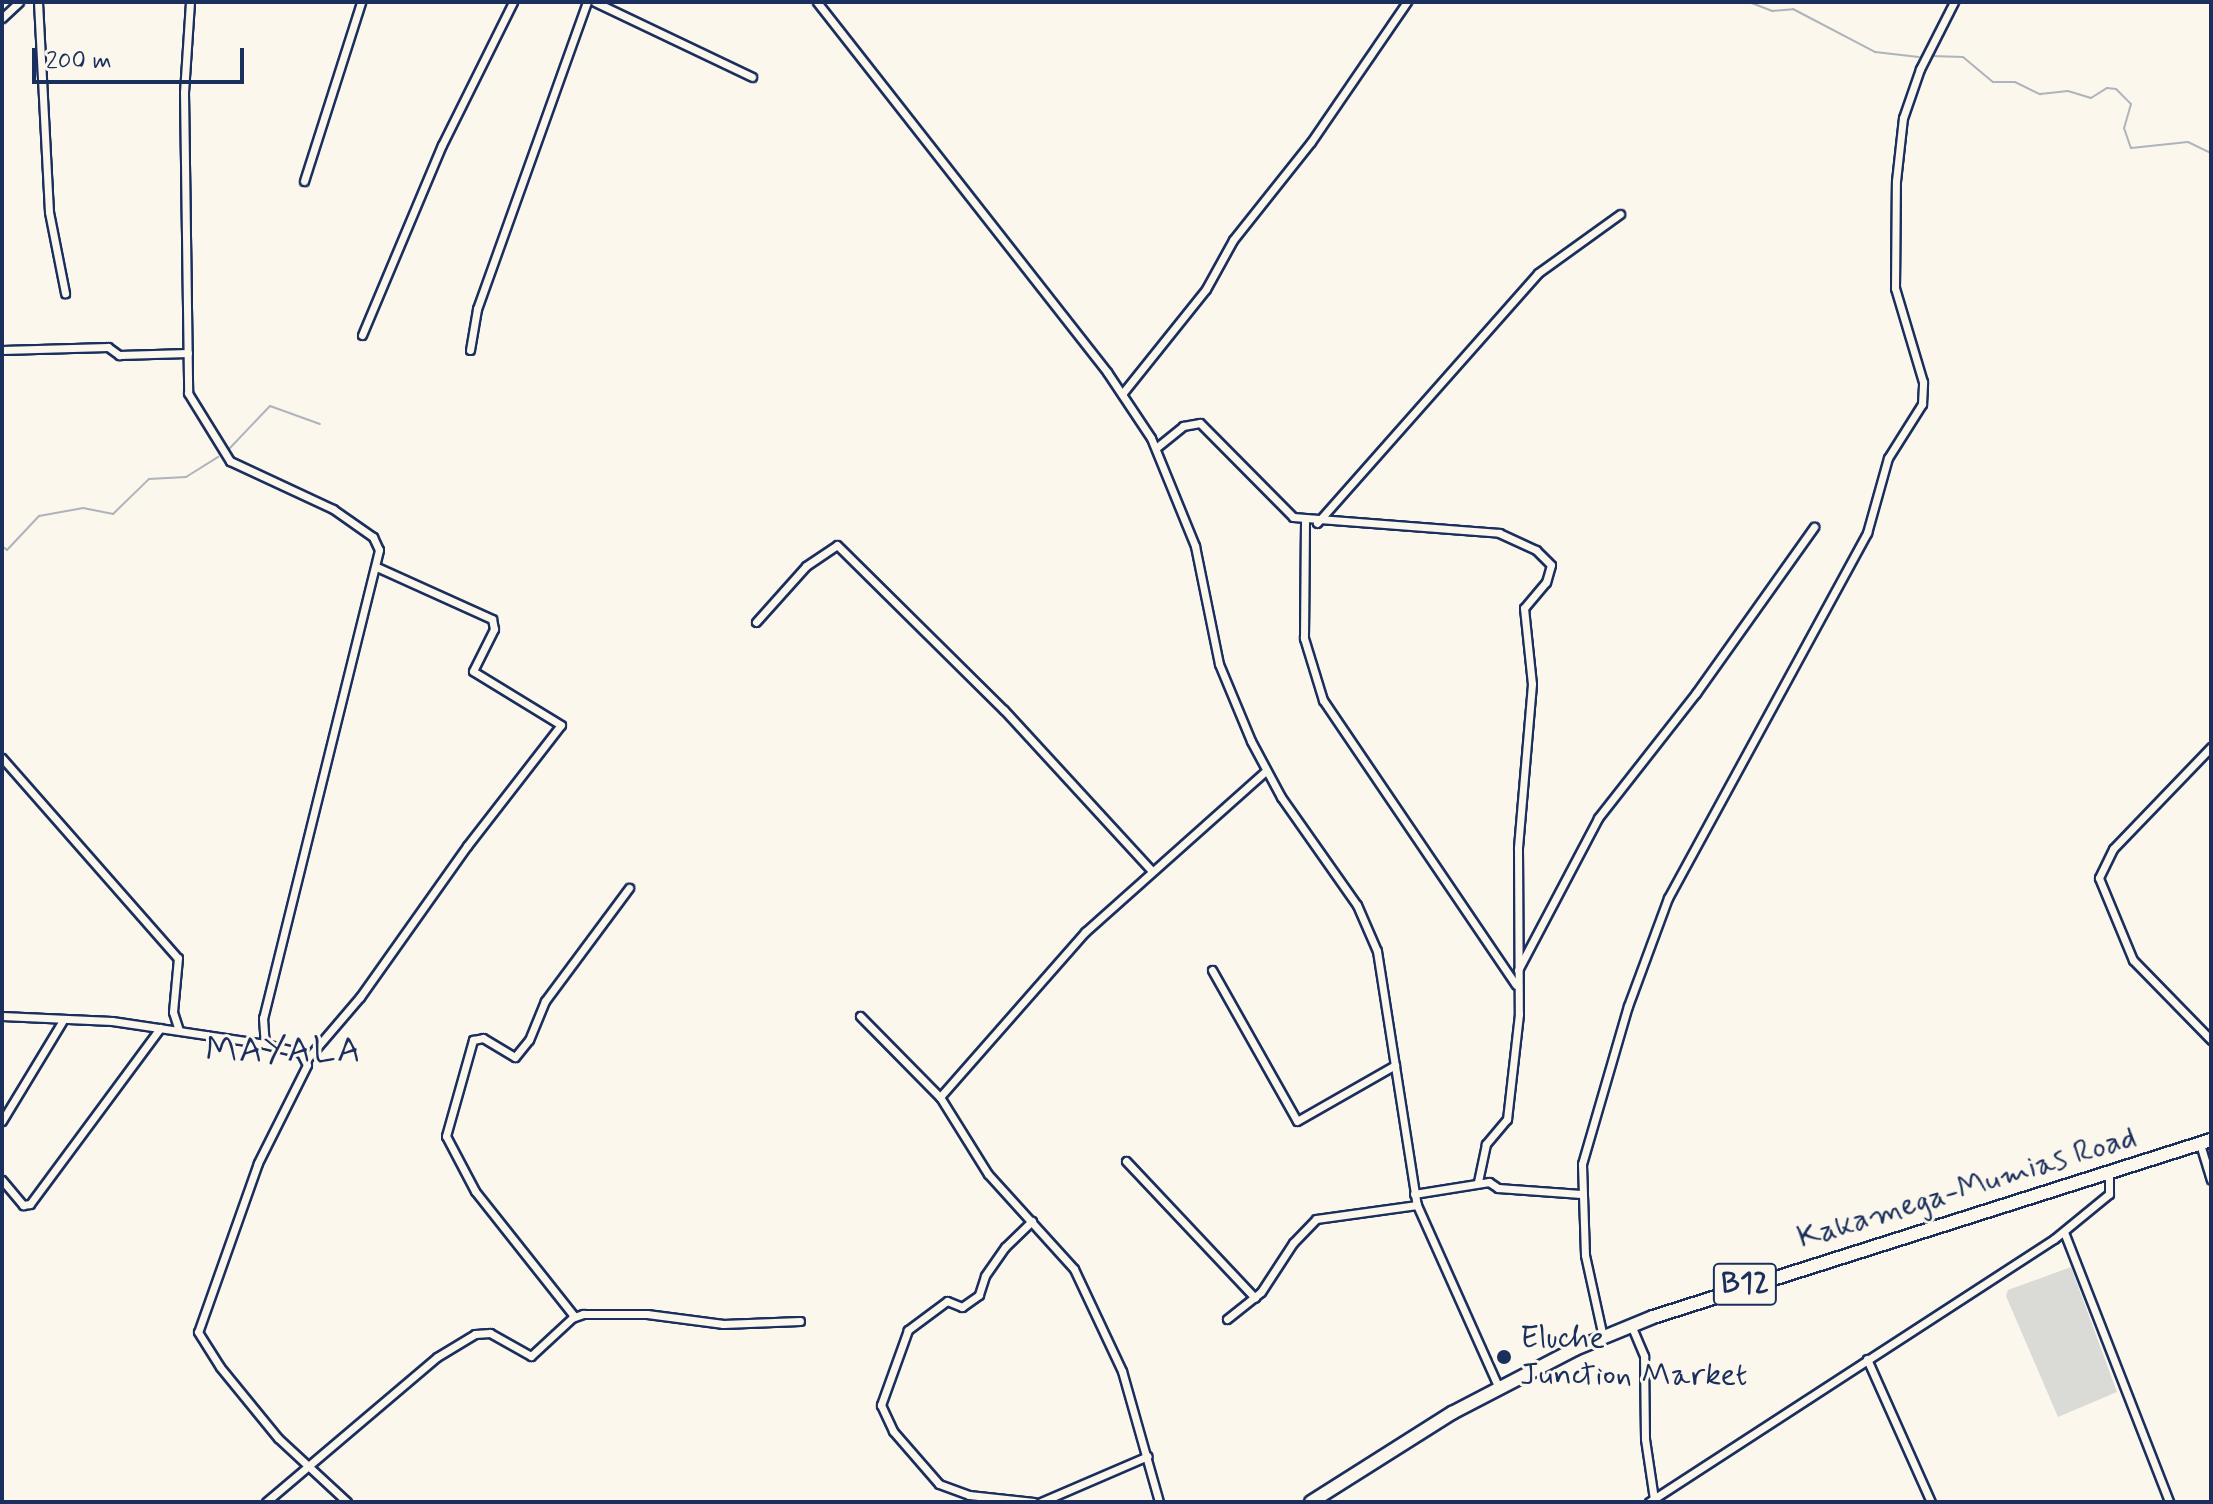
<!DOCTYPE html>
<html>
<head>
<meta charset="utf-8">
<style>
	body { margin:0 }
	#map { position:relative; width:2213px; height:1504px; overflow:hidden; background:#fbf7ec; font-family:Mynerve,sans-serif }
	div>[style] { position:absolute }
	.green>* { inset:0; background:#dadad7 }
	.stream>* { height:2px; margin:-1px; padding:0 1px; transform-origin:1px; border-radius:1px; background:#afb3bb }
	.roads { filter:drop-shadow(2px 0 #1b2f5e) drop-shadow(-2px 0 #1b2f5e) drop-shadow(0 2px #1b2f5e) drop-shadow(0 -2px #1b2f5e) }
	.street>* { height:7px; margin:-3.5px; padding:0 3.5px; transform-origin:3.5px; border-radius:3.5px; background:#fbf7ec }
	.highway>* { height:12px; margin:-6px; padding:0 6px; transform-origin:6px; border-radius:6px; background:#fbf7ec }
	.dots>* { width:22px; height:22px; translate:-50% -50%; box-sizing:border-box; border:4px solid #fbf7ec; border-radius:50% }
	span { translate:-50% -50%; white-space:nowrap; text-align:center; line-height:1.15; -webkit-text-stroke:6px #fbf7ec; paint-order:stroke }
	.shield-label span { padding:2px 6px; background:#fbf7ec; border:2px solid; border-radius:6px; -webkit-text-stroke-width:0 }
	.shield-label { font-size:30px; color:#1b2f5e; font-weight:700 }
	.street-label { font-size:32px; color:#1b2f5e }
	.poi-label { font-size:32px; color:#1b2f5e }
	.left { translate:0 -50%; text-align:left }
	.quarter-label { font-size:36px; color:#1b2f5e; letter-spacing:2px }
	.frame { position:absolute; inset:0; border:4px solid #1b2f5e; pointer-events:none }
	.scale { position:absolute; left:32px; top:48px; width:212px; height:36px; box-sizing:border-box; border:4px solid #1b2f5e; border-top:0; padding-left:10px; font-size:24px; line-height:28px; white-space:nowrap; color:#1b2f5e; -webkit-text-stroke:6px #fbf7ec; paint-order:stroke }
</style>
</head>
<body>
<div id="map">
	<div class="green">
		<i style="clip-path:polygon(2071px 1267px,2117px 1392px,2058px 1417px,2006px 1296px,2008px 1290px)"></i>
	</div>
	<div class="stream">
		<i style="left:1749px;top:2px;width:25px;rotate:21deg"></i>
		<i style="left:1772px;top:11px;width:21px;rotate:-5deg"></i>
		<i style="left:1793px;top:9px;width:93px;rotate:27.7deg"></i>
		<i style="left:1875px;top:52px;width:44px;rotate:6.5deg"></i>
		<i style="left:1931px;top:56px;width:32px;rotate:2deg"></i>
		<i style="left:1963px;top:57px;width:39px;rotate:40deg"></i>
		<i style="left:1993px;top:82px;width:22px"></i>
		<i style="left:2015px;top:82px;width:28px;rotate:26deg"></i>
		<i style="left:2040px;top:94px;width:28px;rotate:-6deg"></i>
		<i style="left:2068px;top:91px;width:24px;rotate:17deg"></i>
		<i style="left:2091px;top:98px;width:19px;rotate:-32deg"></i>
		<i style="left:2107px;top:88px;width:9px;rotate:6deg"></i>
		<i style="left:2116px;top:89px;width:21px;rotate:45deg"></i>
		<i style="left:2131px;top:104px;width:25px;rotate:106deg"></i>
		<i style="left:2124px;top:128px;width:21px;rotate:71deg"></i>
		<i style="left:2131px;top:148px;width:57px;rotate:-6deg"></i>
		<i style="left:2188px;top:142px;width:25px;rotate:26deg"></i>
		<i style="left:229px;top:449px;width:59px;rotate:-46.4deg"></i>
		<i style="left:270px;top:406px;width:53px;rotate:19.8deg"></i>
		<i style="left:2px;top:546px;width:6px;rotate:39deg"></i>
		<i style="left:7px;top:550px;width:47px;rotate:-46.7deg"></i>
		<i style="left:39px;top:516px;width:45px;rotate:-10.3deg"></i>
		<i style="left:83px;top:508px;width:31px;rotate:11deg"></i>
		<i style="left:113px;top:514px;width:50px;rotate:-44.2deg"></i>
		<i style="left:149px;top:479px;width:37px;rotate:-3deg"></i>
		<i style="left:186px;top:477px;width:38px;rotate:-32deg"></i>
	</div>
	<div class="roads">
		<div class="street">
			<i style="left:38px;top:2px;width:210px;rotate:87deg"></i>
			<i style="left:49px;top:212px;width:83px;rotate:78.8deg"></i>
			<i style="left:190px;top:2px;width:90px;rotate:93.8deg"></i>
			<i style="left:184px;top:92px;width:301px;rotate:89.2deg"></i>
			<i style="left:188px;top:393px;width:80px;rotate:58.3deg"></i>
			<i style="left:230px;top:461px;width:114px;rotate:25deg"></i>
			<i style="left:333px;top:509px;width:49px;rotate:35deg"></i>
			<i style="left:373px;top:537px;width:14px;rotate:65deg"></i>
			<i style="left:379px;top:550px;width:482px;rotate:103.9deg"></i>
			<i style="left:263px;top:1018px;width:26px;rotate:86deg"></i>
			<i style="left:265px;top:1044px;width:37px;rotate:14deg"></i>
			<i style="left:301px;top:1053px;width:13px;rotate:63deg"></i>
			<i style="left:307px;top:1065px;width:110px;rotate:116.6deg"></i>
			<i style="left:258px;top:1163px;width:179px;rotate:109.5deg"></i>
			<i style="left:198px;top:1332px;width:41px;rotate:57.8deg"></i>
			<i style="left:220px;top:1367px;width:92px;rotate:50.8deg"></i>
			<i style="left:278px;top:1438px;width:94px;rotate:42.8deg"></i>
			<i style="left:595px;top:2px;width:174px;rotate:25.5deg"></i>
			<i style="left:817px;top:2px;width:470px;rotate:51.9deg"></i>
			<i style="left:1107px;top:372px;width:79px;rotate:56.3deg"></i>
			<i style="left:1151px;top:438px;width:117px;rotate:67.8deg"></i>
			<i style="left:1195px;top:546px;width:120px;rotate:78.5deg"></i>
			<i style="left:1219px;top:664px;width:83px;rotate:67.4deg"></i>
			<i style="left:1251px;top:741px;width:64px;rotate:61.8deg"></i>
			<i style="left:1281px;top:797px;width:132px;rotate:54.9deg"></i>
			<i style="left:1357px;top:905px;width:50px;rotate:66.5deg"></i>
			<i style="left:1377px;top:951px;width:257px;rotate:81.1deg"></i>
			<i style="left:1417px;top:1205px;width:201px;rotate:65.9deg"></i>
			<i style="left:2px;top:18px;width:23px;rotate:-43deg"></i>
			<i style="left:304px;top:181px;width:188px;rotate:-72.3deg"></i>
			<i style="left:362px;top:335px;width:206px;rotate:-67.2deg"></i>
			<i style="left:442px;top:145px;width:160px;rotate:-63.6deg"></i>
			<i style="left:2px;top:350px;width:106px;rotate:-1.6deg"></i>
			<i style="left:108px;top:347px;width:14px;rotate:36deg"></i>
			<i style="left:119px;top:355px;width:69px;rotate:-1.7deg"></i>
			<i style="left:470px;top:350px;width:42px;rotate:-80.3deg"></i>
			<i style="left:477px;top:309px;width:326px;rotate:-70.3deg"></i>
			<i style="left:1122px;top:394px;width:134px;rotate:-51.3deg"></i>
			<i style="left:1206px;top:289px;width:56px;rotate:-61.1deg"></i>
			<i style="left:1233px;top:240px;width:125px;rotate:-51.5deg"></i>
			<i style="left:1311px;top:142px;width:170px;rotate:-55.6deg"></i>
			<i style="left:1156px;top:448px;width:35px;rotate:-39deg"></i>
			<i style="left:1183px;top:426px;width:17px;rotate:-10deg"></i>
			<i style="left:1200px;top:423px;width:132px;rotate:45.3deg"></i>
			<i style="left:1293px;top:517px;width:207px;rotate:4.4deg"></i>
			<i style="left:1499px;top:533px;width:41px;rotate:24.7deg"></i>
			<i style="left:1536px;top:550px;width:21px;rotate:45deg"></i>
			<i style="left:1551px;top:565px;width:18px;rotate:106deg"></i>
			<i style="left:1546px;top:582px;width:34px;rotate:130deg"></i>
			<i style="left:1524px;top:608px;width:76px;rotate:84deg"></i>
			<i style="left:1532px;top:684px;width:165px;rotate:94.9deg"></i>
			<i style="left:1518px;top:848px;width:166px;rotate:89.7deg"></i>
			<i style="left:1519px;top:1014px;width:106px;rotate:96.5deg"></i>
			<i style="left:1507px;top:1119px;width:33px;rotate:130deg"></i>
			<i style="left:1486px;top:1144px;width:40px;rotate:102deg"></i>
			<i style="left:1305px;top:522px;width:116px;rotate:90.5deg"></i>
			<i style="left:1304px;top:638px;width:65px;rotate:73deg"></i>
			<i style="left:1323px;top:700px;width:344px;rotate:55.9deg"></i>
			<i style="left:1317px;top:523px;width:334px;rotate:-48.5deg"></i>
			<i style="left:1538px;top:273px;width:101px;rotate:-35.7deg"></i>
			<i style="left:756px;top:622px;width:75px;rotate:-48.2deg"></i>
			<i style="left:806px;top:566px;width:37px;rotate:-34deg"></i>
			<i style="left:837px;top:545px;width:235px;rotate:44.7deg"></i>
			<i style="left:1004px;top:710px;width:219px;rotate:47.4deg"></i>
			<i style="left:2211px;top:747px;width:141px;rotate:133.9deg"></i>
			<i style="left:2113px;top:849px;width:32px;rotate:116deg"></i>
			<i style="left:2099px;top:878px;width:89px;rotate:67.5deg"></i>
			<i style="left:2133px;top:960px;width:112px;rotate:45.7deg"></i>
			<i style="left:2px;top:758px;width:266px;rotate:48.7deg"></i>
			<i style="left:178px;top:958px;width:54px;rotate:95.3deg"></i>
			<i style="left:173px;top:1012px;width:19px;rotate:72deg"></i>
			<i style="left:1212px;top:970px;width:173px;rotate:60.6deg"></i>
			<i style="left:1297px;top:1121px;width:113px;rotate:-29.7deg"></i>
			<i style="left:1518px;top:970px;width:172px;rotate:-62.2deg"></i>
			<i style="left:1598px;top:818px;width:159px;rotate:-51.9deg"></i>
			<i style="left:1696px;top:693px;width:204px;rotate:-54.6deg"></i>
			<i style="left:2px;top:1016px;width:110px;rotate:2.6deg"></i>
			<i style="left:112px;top:1021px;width:155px;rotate:8.5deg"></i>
			<i style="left:860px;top:1016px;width:114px;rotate:45.4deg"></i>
			<i style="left:940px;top:1097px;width:91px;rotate:58.1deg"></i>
			<i style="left:988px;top:1174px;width:128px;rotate:47.8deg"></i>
			<i style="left:1074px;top:1269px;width:113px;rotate:64.8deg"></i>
			<i style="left:1122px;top:1371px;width:136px;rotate:74.2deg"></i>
			<i style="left:307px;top:1059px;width:82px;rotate:-49.5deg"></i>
			<i style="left:360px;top:997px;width:185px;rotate:-54.7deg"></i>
			<i style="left:467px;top:846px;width:153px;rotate:-52.2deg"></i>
			<i style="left:561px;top:725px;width:103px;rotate:-148.5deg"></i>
			<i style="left:473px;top:671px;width:47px;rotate:-63.4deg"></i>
			<i style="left:494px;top:629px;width:10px;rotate:-101deg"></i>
			<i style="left:492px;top:619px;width:126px;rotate:-155.7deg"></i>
			<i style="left:940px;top:1097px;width:220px;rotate:-48.7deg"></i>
			<i style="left:1085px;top:932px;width:242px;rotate:-41.7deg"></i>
			<i style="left:2px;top:1121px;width:116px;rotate:-58.8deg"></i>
			<i style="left:2200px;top:1144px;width:37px;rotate:73deg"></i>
			<i style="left:1126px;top:1161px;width:188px;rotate:46.7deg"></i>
			<i style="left:2px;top:1180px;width:33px;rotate:50deg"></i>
			<i style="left:23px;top:1205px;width:7px;rotate:-8deg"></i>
			<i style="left:30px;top:1204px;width:219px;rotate:-53.5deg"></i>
			<i style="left:1414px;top:1194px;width:76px;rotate:-9.1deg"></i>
			<i style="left:1489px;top:1182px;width:11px;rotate:34deg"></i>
			<i style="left:1498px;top:1188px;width:83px;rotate:4.1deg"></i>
			<i style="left:1032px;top:1221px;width:37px;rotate:136deg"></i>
			<i style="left:1005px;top:1247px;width:35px;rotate:125deg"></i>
			<i style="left:985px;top:1276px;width:20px;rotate:108deg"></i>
			<i style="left:979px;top:1295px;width:21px;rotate:145deg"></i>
			<i style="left:962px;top:1307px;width:16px;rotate:-158deg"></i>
			<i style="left:947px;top:1301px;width:49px;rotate:143.4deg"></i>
			<i style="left:908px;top:1330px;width:80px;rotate:109.8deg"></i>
			<i style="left:881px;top:1405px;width:29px;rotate:65deg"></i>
			<i style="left:893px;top:1431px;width:70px;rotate:49deg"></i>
			<i style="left:939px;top:1484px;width:32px;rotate:20deg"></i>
			<i style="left:969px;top:1495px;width:65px;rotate:6.1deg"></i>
			<i style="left:2064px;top:1232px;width:290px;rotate:68.7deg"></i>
			<i style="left:574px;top:1316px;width:159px;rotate:-128.4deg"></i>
			<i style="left:475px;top:1191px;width:62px;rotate:-117.8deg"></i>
			<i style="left:446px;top:1136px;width:100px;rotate:-74.3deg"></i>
			<i style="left:473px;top:1040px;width:10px;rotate:-11deg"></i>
			<i style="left:483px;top:1038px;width:37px;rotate:31deg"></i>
			<i style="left:515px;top:1057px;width:22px;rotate:-51deg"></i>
			<i style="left:529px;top:1040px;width:42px;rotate:-67.7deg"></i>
			<i style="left:545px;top:1001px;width:141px;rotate:-53.4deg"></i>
			<i style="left:1227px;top:1319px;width:43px;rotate:-38.5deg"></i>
			<i style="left:1261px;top:1292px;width:59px;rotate:-56.9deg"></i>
			<i style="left:1293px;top:1243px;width:33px;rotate:-46deg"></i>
			<i style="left:1316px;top:1219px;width:102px;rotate:-7.9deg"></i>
			<i style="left:1631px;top:1325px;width:34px;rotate:67deg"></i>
			<i style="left:1644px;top:1356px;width:83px;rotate:89.3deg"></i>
			<i style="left:1645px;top:1439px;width:61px;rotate:81.5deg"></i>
			<i style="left:1603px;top:1337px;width:84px;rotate:-102.4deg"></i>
			<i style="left:1585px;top:1255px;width:91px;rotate:-91.9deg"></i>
			<i style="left:1582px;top:1164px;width:165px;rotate:-73.8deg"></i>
			<i style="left:1628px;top:1006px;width:115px;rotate:-69.7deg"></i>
			<i style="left:1668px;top:898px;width:416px;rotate:-61.4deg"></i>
			<i style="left:1867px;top:533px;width:78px;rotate:-74.4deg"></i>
			<i style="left:1888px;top:458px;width:64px;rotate:-57.8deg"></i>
			<i style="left:1922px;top:404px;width:22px;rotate:-87deg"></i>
			<i style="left:1923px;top:382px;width:98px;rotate:-106.6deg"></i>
			<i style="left:1895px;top:288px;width:107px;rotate:-89.5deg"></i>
			<i style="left:1896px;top:181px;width:63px;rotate:-83.7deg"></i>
			<i style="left:1903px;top:118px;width:52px;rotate:-70.9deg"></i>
			<i style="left:1920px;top:69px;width:75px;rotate:-63.1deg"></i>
			<i style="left:1867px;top:1359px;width:157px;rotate:65.9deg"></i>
			<i style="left:266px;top:1502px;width:224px;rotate:-40.3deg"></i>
			<i style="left:437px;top:1357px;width:44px;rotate:-31.2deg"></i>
			<i style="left:475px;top:1334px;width:15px;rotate:-4deg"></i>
			<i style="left:490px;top:1333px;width:47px;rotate:29.3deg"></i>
			<i style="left:531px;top:1356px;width:56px;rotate:-42.8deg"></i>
			<i style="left:572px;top:1318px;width:12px;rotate:-20deg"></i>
			<i style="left:583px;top:1314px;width:64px"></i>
			<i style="left:647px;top:1314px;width:77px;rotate:7.5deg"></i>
			<i style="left:723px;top:1324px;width:77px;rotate:-2.2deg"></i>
			<i style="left:1041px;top:1502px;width:116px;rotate:-23.3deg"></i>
			<i style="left:1649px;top:1502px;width:483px;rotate:-33deg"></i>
			<i style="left:2054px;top:1239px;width:71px;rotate:-39.3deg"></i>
			<i style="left:2109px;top:1194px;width:22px;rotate:-90deg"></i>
		</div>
		<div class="highway">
			<i style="left:1311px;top:1502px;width:167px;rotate:-32.3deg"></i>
			<i style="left:1452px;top:1413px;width:139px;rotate:-27.5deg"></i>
			<i style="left:1575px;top:1349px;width:84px;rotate:-22.3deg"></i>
			<i style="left:1653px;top:1317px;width:585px;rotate:-17.6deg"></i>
		</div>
	</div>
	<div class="dots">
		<i style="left:1504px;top:1357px;background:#1b2f5e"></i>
	</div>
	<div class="shield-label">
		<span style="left:1745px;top:1284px">B12</span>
	</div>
	<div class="street-label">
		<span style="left:1967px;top:1188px;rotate:-17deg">Kakamega-Mumias Road</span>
	</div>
	<div class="poi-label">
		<span class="left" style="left:1520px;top:1357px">Eluche<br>Junction Market</span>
	</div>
	<div class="quarter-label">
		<span style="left:284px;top:1052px">MAYALA</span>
	</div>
	<div class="frame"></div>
	<div class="scale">200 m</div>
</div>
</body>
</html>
